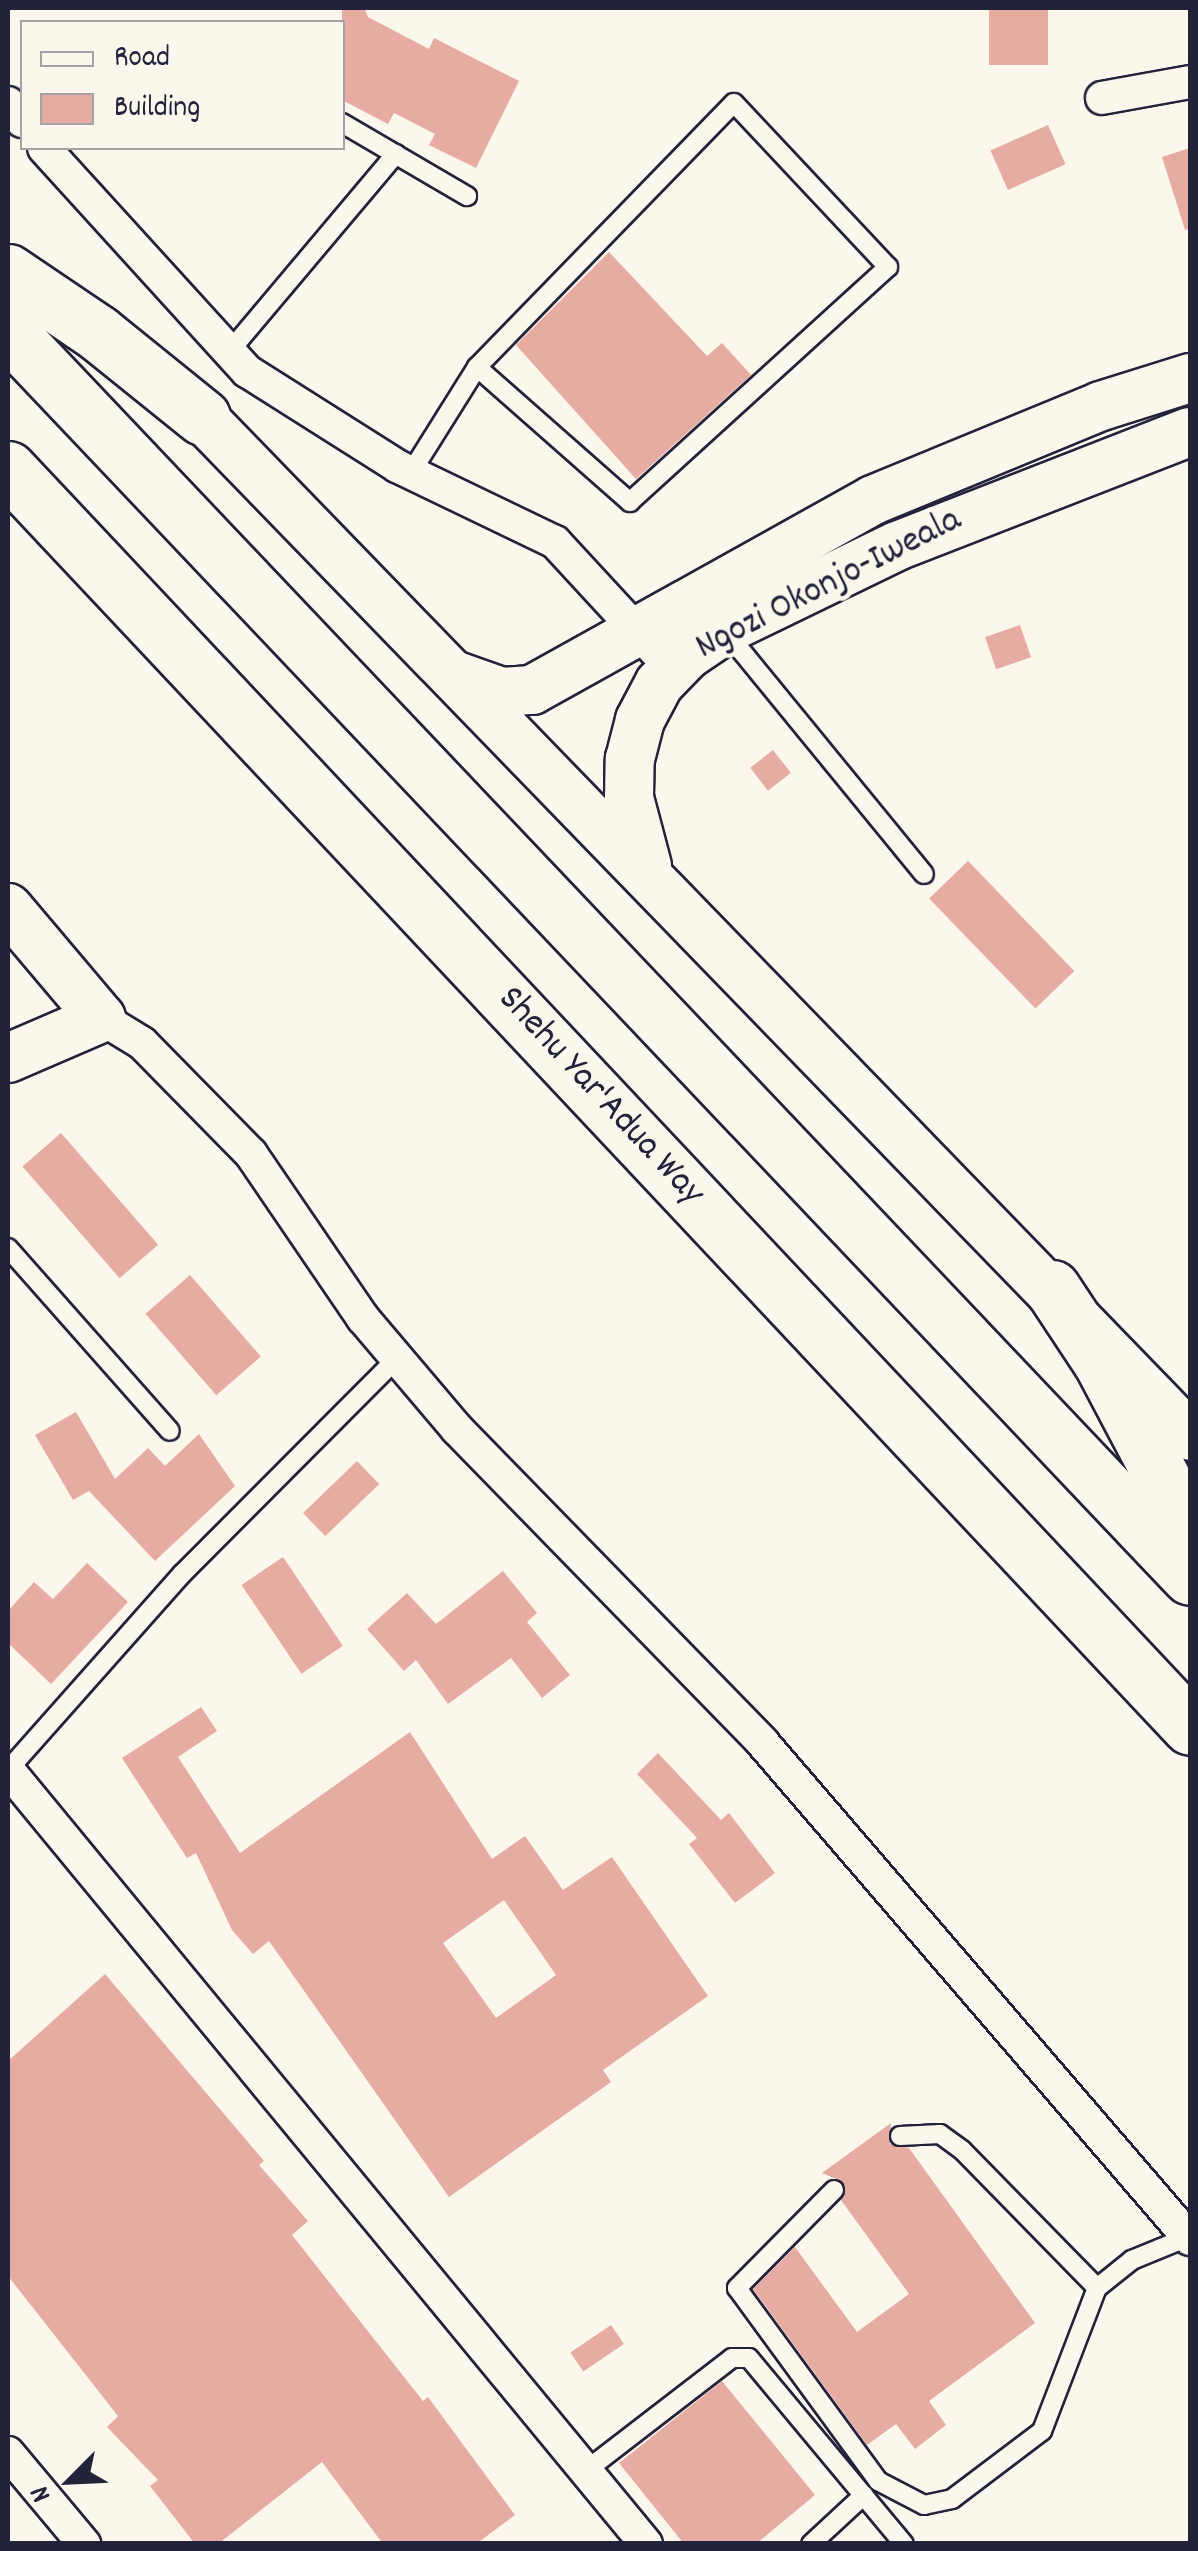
<!DOCTYPE html>
<html>
<head>
<meta charset="utf-8">
<style>
	body { margin:0 }
	#map { position:relative; width:1198px; height:2551px; overflow:hidden; background:#fbf7ec; font-family:Dekko,sans-serif }
	div>[style] { position:absolute }
	.building>* { inset:0; background:#e6aca1; transform-origin:0 0 }
	.roads { filter:drop-shadow(2px 0 #22223b) drop-shadow(-2px 0 #22223b) drop-shadow(0 2px #22223b) drop-shadow(0 -2px #22223b) }
	.lane>* { height:18px; margin:-9px; padding:0 9px; transform-origin:9px; border-radius:9px; background:#fbf7ec }
	.street>* { height:32px; margin:-16px; padding:0 16px; transform-origin:16px; border-radius:16px; background:#fbf7ec }
	.secondary>* { height:48px; margin:-24px; padding:0 24px; transform-origin:24px; border-radius:24px; background:#fbf7ec }
	.highway>* { height:55px; margin:-27.5px; padding:0 27.5px; transform-origin:27.5px; border-radius:27.5px; background:#fbf7ec }
	span { translate:-50% -50%; white-space:nowrap; text-align:center; line-height:1.15; -webkit-text-stroke:9px #fbf7ec; paint-order:stroke }
	.street-label { font-size:38px; color:#22223b }
	.frame { position:absolute; inset:0; border:10px solid #22223b; pointer-events:none }
	.legend { position:absolute; left:20px; top:20px; width:325px; height:130px; box-sizing:border-box; background:#fbf7ec; border:2px solid #a4a2a5; margin:0; padding:12px 18px; list-style:none; font-size:30px; color:#22223b }
	.legend li { display:flex; align-items:center; gap:20px; height:50px }
	.legend b { width:50px; border:2px solid #a4a2a5 }
	.north { position:absolute; left:20px; top:2431px; width:100px; height:100px; -webkit-text-stroke:8px #fbf7ec; paint-order:stroke; rotate:246deg; font-size:28px; font-weight:700; line-height:40px; text-align:center; color:#22223b }
	.north::after { content:''; display:block; margin:auto; width:35px; height:45px; background:#22223b; clip-path:polygon(50% 0,100% 100%,50% 72%,0 100%) }
</style>
</head>
<body>
<div id="map">
	<div class="building">
		<i style="clip-path:polygon(342px 8px,364px 8px,368px 17px,429px 49px,434px 38px,519px 81px,476px 168px,429px 145px,435px 134px,394px 113px,388px 124px,342px 100px)"></i>
		<i style="left:989px;top:8px;width:59px;height:57px"></i>
		<i style="left:1048px;top:125px;width:43px;height:63px;rotate:66deg"></i>
		<i style="clip-path:polygon(1190px 148px,1190px 229px,1185px 230px,1162px 157px)"></i>
		<i style="clip-path:polygon(609px 252px,707px 356px,722px 343px,751px 375px,636px 479px,516px 345px)"></i>
		<i style="left:1020px;top:625px;width:34px;height:37px;rotate:71deg"></i>
		<i style="left:773px;top:750px;width:29px;height:29px;rotate:52deg"></i>
		<i style="left:968px;top:861px;width:153px;height:54px;rotate:46deg"></i>
		<i style="left:61px;top:1133px;width:148px;height:51px;rotate:49deg"></i>
		<i style="left:190px;top:1275px;width:108px;height:59px;rotate:49deg"></i>
		<i style="clip-path:polygon(76px 1412px,115px 1479px,148px 1448px,165px 1466px,199px 1434px,235px 1486px,155px 1561px,89px 1491px,73px 1500px,35px 1435px)"></i>
		<i style="left:357px;top:1461px;width:32px;height:75px;rotate:46deg"></i>
		<i style="left:283px;top:1557px;width:107px;height:50px;rotate:56deg"></i>
		<i style="clip-path:polygon(87px 1563px,128px 1602px,51px 1684px,8px 1643px,8px 1611px,34px 1582px,53px 1599px)"></i>
		<i style="clip-path:polygon(503px 1571px,537px 1613px,527px 1622px,570px 1675px,542px 1698px,511px 1658px,448px 1704px,416px 1660px,404px 1671px,367px 1629px,407px 1593px,436px 1624px)"></i>
		<i style="clip-path:polygon(evenodd,201px 1707px,217px 1731px,178px 1757px,240px 1853px,410px 1732px,492px 1859px,525px 1836px,563px 1890px,612px 1857px,708px 1996px,603px 2070px,611px 2082px,449px 2197px,269px 1941px,253px 1954px,232px 1930px,196px 1853px,187px 1858px,122px 1758px,201px 1707px,504px 1900px,556px 1975px,496px 2018px,443px 1943px,504px 1900px)"></i>
		<i style="clip-path:polygon(658px 1753px,721px 1820px,729px 1813px,775px 1873px,735px 1903px,689px 1844px,697px 1838px,637px 1774px)"></i>
		<i style="clip-path:polygon(105px 1974px,264px 2161px,259px 2165px,308px 2221px,292px 2235px,423px 2401px,428px 2397px,515px 2515px,476px 2544px,383px 2544px,322px 2462px,218px 2544px,195px 2544px,150px 2486px,158px 2480px,107px 2427px,118px 2416px,8px 2276px,8px 2061px)"></i>
		<i style="clip-path:polygon(891px 2123px,890px 2144px,909px 2148px,1035px 2323px,929px 2401px,946px 2425px,915px 2449px,896px 2424px,867px 2445px,753px 2289px,795px 2247px,857px 2332px,909px 2294px,841px 2200px,843px 2182px,822px 2173px)"></i>
		<i style="left:611px;top:2325px;width:23px;height:49px;rotate:56deg"></i>
		<i style="clip-path:polygon(722px 2381px,815px 2495px,756px 2544px,684px 2544px,619px 2463px)"></i>
	</div>
	<div class="roads">
		<div class="lane">
			<i style="left:342px;top:123px;width:145px;rotate:30.3deg"></i>
			<i style="left:229px;top:352px;width:259px;rotate:-49.9deg"></i>
			<i style="left:410px;top:474px;width:126px;rotate:-57.9deg"></i>
			<i style="left:477px;top:367px;width:368px;rotate:-45.8deg"></i>
			<i style="left:734px;top:103px;width:225px;rotate:46.8deg"></i>
			<i style="left:888px;top:267px;width:349px;rotate:137.7deg"></i>
			<i style="left:630px;top:502px;width:204px;rotate:-138.6deg"></i>
			<i style="left:725px;top:631px;width:314px;rotate:50.7deg"></i>
			<i style="left:8px;top:1248px;width:244px;rotate:48.5deg"></i>
			<i style="left:8px;top:1770px;width:262px;rotate:-48.4deg"></i>
			<i style="left:182px;top:1574px;width:305px;rotate:-45.1deg"></i>
			<i style="left:900px;top:2136px;width:40px;rotate:-2.9deg"></i>
			<i style="left:940px;top:2134px;width:27px;rotate:36deg"></i>
			<i style="left:962px;top:2150px;width:193px;rotate:45.6deg"></i>
			<i style="left:834px;top:2190px;width:138px;rotate:134.7deg"></i>
			<i style="left:737px;top:2288px;width:239px;rotate:53.8deg"></i>
			<i style="left:878px;top:2481px;width:52px;rotate:27.6deg"></i>
			<i style="left:924px;top:2505px;width:29px;rotate:-12deg"></i>
			<i style="left:952px;top:2499px;width:113px;rotate:-37.1deg"></i>
			<i style="left:1042px;top:2431px;width:153px;rotate:-69deg"></i>
			<i style="left:1097px;top:2288px;width:45px;rotate:-38.7deg"></i>
			<i style="left:1132px;top:2260px;width:61px;rotate:-22.3deg"></i>
			<i style="left:588px;top:2469px;width:182px;rotate:-37.6deg"></i>
			<i style="left:732px;top:2358px;width:17px"></i>
			<i style="left:749px;top:2358px;width:242px;rotate:50.2deg"></i>
			<i style="left:811px;top:2544px;width:72px;rotate:-42.8deg"></i>
		</div>
		<div class="street">
			<i style="left:1102px;top:98px;width:89px;rotate:-10.3deg"></i>
			<i style="left:8px;top:103px;width:23px;rotate:52deg"></i>
			<i style="left:44px;top:148px;width:302px;rotate:47.7deg"></i>
			<i style="left:247px;top:371px;width:178px;rotate:32.3deg"></i>
			<i style="left:397px;top:466px;width:175px;rotate:25.7deg"></i>
			<i style="left:555px;top:542px;width:174px;rotate:47.3deg"></i>
			<i style="left:101px;top:1018px;width:48px;rotate:31.4deg"></i>
			<i style="left:142px;top:1043px;width:156px;rotate:45.5deg"></i>
			<i style="left:251px;top:1154px;width:199px;rotate:55.7deg"></i>
			<i style="left:363px;top:1318px;width:145px;rotate:49.7deg"></i>
			<i style="left:457px;top:1429px;width:437px;rotate:45.7deg"></i>
			<i style="left:762px;top:1742px;width:656px;rotate:49.27deg"></i>
			<i style="left:8px;top:1770px;width:1003px;rotate:50.5deg"></i>
			<i style="left:8px;top:2453px;width:119px;rotate:50.1deg"></i>
		</div>
		<div class="secondary">
			<i style="left:202px;top:417px;width:1419px;rotate:45.88deg"></i>
			<i style="left:454px;top:675px;width:51px;rotate:19.5deg"></i>
			<i style="left:502px;top:692px;width:30px;rotate:-4deg"></i>
			<i style="left:532px;top:690px;width:390px;rotate:-29.1deg"></i>
			<i style="left:873px;top:500px;width:247px;rotate:-22.4deg"></i>
			<i style="left:1101px;top:406px;width:93px;rotate:-17.5deg"></i>
			<i style="left:647px;top:866px;width:70px;rotate:-104.8deg"></i>
			<i style="left:629px;top:798px;width:39px;rotate:-89deg"></i>
			<i style="left:630px;top:759px;width:40px;rotate:-75.6deg"></i>
			<i style="left:640px;top:720px;width:41px;rotate:-62.2deg"></i>
			<i style="left:659px;top:684px;width:40px;rotate:-46deg"></i>
			<i style="left:687px;top:655px;width:45px;rotate:-34deg"></i>
			<i style="left:724px;top:630px;width:192px;rotate:-25.9deg"></i>
			<i style="left:897px;top:546px;width:314px;rotate:-21.3deg"></i>
			<i style="left:8px;top:908px;width:144px;rotate:49.8deg"></i>
			<i style="left:101px;top:1018px;width:101px;rotate:156.7deg"></i>
		</div>
		<div class="highway">
			<i style="left:8px;top:272px;width:109px;rotate:34.1deg"></i>
			<i style="left:98px;top:333px;width:134px;rotate:38.9deg"></i>
			<i style="left:8px;top:331px;width:1717px;rotate:46.51deg"></i>
			<i style="left:8px;top:469px;width:1726px;rotate:46.78deg"></i>
			<i style="left:1052px;top:1288px;width:89px;rotate:56.5deg"></i>
			<i style="left:1101px;top:1362px;width:191px;rotate:62.2deg"></i>
		</div>
	</div>
	<div class="street-label">
		<span style="left:829px;top:585px;rotate:-27deg">Ngozi Okonjo-Iweala</span>
		<span style="left:600px;top:1097px;rotate:47deg">Shehu Yar'Adua Way</span>
	</div>
	<div class="frame"></div>
	<ul class="legend">
	<li><b style="height:12px;background:#fbf7ec"></b>Road</li>
	<li><b style="height:28px;background:#e6aca1"></b>Building</li>
	</ul>
	<div class="north">N</div>
</div>
</body>
</html>
